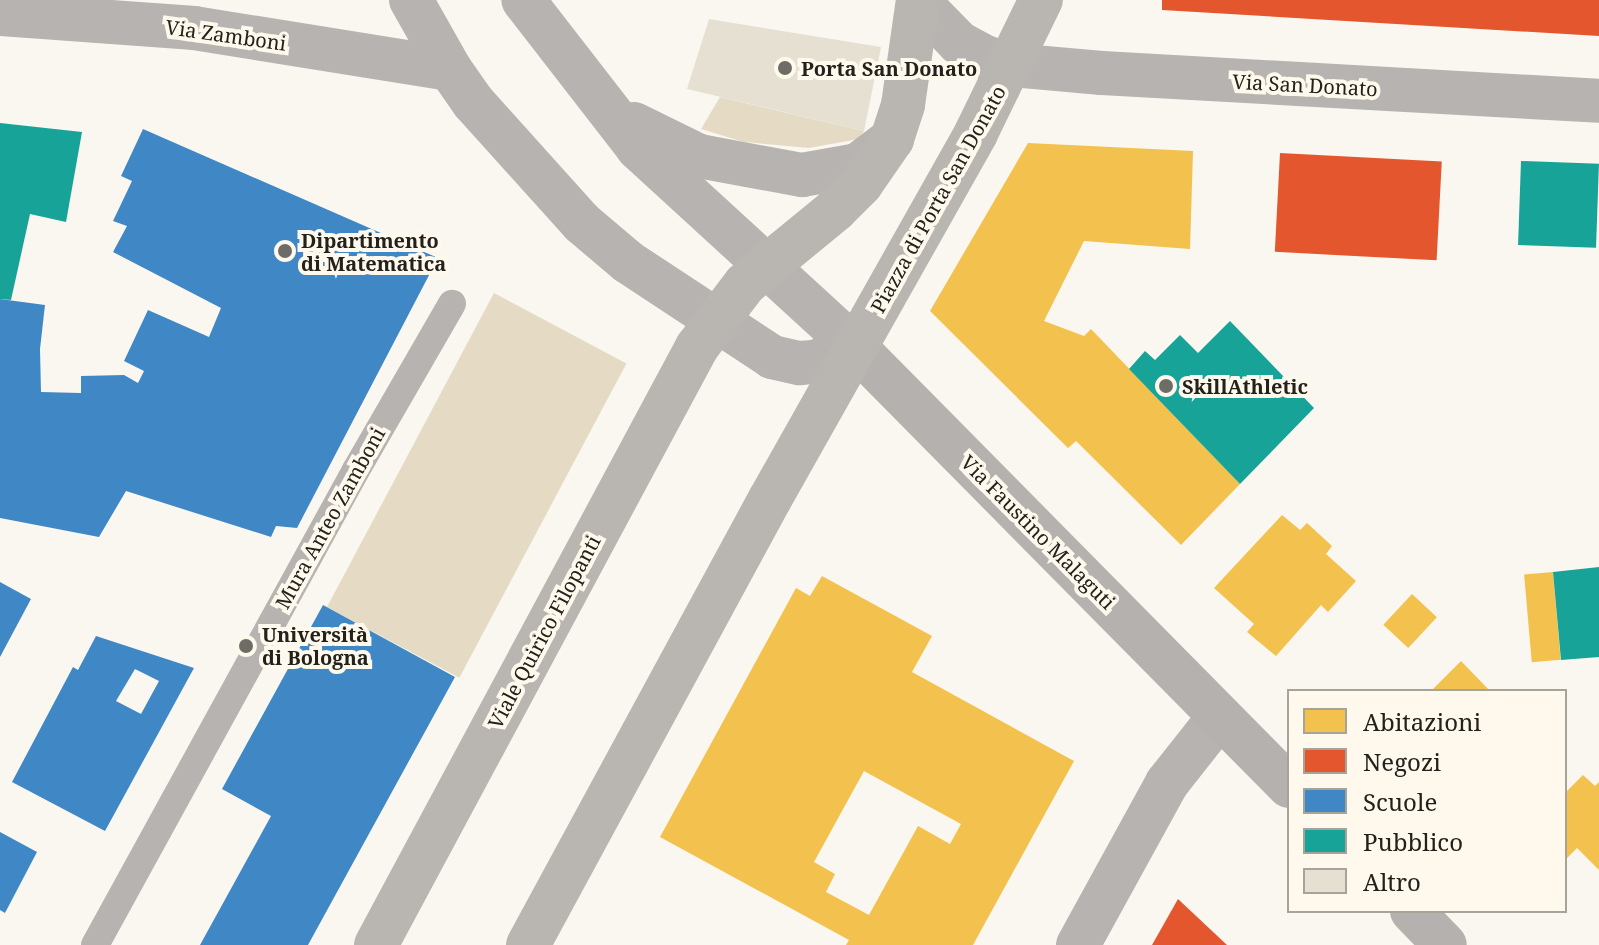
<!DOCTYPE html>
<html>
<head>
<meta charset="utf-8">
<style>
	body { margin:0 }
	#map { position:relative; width:1599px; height:945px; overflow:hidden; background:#faf7f0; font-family:"Noto Serif",serif }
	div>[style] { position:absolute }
	.green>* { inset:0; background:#e5dbc5; transform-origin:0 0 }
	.homes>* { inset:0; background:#f2c14e; transform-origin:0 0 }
	.shops>* { inset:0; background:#e4572e; transform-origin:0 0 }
	.schools>* { inset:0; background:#3f88c5 }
	.public>* { inset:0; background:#17a398; transform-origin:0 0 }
	.building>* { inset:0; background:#e6e0d3 }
	.service>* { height:28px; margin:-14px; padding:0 14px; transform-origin:14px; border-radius:14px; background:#b6b3b1 }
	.minor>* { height:44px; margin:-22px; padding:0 22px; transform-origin:22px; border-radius:22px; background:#b6b3b1 }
	.tertiary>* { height:44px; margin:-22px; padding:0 22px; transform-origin:22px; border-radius:22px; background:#b6b3b1 }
	.secondary>* { height:44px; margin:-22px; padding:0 22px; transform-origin:22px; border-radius:22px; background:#b4b1af }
	.primary>* { height:44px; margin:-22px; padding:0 22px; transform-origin:22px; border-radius:22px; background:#b9b6b2 }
	.dots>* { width:22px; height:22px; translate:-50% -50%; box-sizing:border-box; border:4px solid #fef9ec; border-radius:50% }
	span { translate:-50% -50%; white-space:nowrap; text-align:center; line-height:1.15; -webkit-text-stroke:8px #fef9ec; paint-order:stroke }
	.street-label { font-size:20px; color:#23211b }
	.poi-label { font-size:20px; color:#23211b; font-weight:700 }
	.left { translate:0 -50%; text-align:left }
	.legend { position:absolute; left:1287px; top:689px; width:280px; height:224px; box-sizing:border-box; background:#fef9ec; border:2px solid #a6a398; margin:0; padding:10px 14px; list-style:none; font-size:24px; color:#23211b }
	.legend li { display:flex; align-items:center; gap:16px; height:40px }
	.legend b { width:40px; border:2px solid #a6a398 }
</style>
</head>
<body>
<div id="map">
	<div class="green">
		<i style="clip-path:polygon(720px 97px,864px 131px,859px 139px,809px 148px,744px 142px,701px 129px)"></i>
		<i style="left:494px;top:293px;width:150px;height:356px;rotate:28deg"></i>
	</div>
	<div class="homes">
		<i style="clip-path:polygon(1028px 143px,1193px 151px,1190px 249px,1084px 241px,1044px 321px,1084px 336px,1091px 329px,1240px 484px,1181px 545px,1076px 441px,1068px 448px,930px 311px)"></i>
		<i style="clip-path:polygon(1282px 515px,1300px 530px,1307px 523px,1332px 546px,1326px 554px,1356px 581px,1328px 612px,1321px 605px,1276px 656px,1247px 632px,1254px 624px,1214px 588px)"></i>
		<i style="left:1553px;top:572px;width:88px;height:29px;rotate:85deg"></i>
		<i style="clip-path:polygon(evenodd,822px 576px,932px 636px,912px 672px,1074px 761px,973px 945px,846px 945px,849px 940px,660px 837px,796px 588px,810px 596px,822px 576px,864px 771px,961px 824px,950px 844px,918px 826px,869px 915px,826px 892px,835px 874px,814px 862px,864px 771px)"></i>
		<i style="left:1412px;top:594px;width:34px;height:42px;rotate:43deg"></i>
		<i style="clip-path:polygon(1461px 661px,1490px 691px,1431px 691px)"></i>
		<i style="clip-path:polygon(1583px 775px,1595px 786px,1599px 782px,1599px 870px,1577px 848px,1565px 860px,1565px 793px)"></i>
	</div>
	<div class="shops">
		<i style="clip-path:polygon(1162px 0,1599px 0,1599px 36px,1162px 10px)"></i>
		<i style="left:1280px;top:153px;width:162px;height:99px;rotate:3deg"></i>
		<i style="clip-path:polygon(1178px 899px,1227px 945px,1152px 945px)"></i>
	</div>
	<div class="schools">
		<i style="clip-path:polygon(143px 129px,438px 258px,297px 528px,276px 526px,271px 537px,126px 491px,99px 537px,0 518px,0 299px,45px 305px,40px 349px,41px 392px,81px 393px,81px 376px,124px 375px,138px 383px,144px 371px,124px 361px,148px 310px,209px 337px,221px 308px,113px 252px,127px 226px,113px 221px,132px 181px,121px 176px)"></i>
		<i style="clip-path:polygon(0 582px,31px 599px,0 657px)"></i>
		<i style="clip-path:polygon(323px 605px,455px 677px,308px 945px,200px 945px,271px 816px,222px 789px)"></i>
		<i style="clip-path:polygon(evenodd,96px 636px,194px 668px,105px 831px,12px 782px,73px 667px,78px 670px,96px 636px,135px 669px,159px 681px,141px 714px,116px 701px,135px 669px)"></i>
		<i style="clip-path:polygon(0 832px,37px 852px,5px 913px,0 910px)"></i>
	</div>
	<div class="public">
		<i style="clip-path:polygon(0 123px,82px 132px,66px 222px,30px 214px,11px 300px,0 299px)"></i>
		<i style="left:1521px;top:161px;width:78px;height:84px;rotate:2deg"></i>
		<i style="clip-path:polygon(1230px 321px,1314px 408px,1240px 484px,1129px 369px,1145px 351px,1155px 360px,1180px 335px,1198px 353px)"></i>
		<i style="clip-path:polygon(1599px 567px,1599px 657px,1561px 660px,1553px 572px)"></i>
	</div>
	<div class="building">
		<i style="clip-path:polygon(709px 19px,881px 47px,864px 131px,687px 89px)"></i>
	</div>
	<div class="service">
		<i style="left:95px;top:945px;width:542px;rotate:-61.21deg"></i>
		<i style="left:356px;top:470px;width:192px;rotate:-60deg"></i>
	</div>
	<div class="minor">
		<i style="left:0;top:14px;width:195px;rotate:4.1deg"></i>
		<i style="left:194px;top:28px;width:259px;rotate:9.1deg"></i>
		<i style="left:1078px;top:945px;width:185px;rotate:-61.2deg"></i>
		<i style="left:1167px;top:783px;width:85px;rotate:-51.7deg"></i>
	</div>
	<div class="tertiary">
		<i style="left:411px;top:0;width:79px;rotate:60.5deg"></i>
		<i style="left:450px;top:69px;width:40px;rotate:55.1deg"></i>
		<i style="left:473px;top:102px;width:163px;rotate:48deg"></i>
		<i style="left:582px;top:223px;width:60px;rotate:40.3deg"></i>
		<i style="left:628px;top:262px;width:173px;rotate:33.4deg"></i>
		<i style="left:772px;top:357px;width:28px;rotate:13deg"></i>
		<i style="left:799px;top:363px;width:15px;rotate:-4deg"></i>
		<i style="left:814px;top:362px;width:44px;rotate:-18.4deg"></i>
		<i style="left:856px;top:348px;width:296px;rotate:-137.5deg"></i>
		<i style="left:638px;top:148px;width:187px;rotate:-127.8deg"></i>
		<i style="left:918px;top:1px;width:59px;rotate:45.7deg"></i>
		<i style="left:959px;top:43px;width:30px;rotate:28deg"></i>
		<i style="left:985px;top:57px;width:28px;rotate:17deg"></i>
		<i style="left:1012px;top:65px;width:90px;rotate:5.1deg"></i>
		<i style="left:1102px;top:73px;width:498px;rotate:3.2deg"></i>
		<i style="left:634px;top:124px;width:72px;rotate:26.2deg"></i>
		<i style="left:699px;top:156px;width:105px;rotate:10.5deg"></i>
		<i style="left:802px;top:175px;width:57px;rotate:-10.1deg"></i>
		<i style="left:858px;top:165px;width:43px;rotate:-37.4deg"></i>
	</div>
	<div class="secondary">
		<i style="left:856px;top:348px;width:616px;rotate:45.33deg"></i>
		<i style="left:1412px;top:911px;width:47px;rotate:45.9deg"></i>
	</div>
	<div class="primary">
		<i style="left:376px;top:945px;width:679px;rotate:-61.77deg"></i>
		<i style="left:697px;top:347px;width:79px;rotate:-52.7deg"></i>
		<i style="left:745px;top:284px;width:117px;rotate:-39.4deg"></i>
		<i style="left:835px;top:210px;width:37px;rotate:-45deg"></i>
		<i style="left:861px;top:184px;width:55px;rotate:-55.4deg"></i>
		<i style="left:892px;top:139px;width:36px;rotate:-72deg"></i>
		<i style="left:903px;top:105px;width:106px;rotate:-81.9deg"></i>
		<i style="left:528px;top:945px;width:507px;rotate:-61.52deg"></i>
		<i style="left:770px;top:499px;width:420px;rotate:-60.6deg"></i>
		<i style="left:976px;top:133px;width:148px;rotate:-64deg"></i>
	</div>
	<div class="dots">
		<i style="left:785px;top:68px;background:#6e6c66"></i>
		<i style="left:285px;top:251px;background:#6e6c66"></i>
		<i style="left:1166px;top:386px;background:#6e6c66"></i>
		<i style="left:246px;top:646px;background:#6e6c66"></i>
	</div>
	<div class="street-label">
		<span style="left:226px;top:35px;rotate:8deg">Via Zamboni</span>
		<span style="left:1305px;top:85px;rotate:3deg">Via San Donato</span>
		<span style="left:938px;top:199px;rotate:-61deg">Piazza di Porta San Donato</span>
		<span style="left:330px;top:518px;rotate:-61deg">Mura Anteo Zamboni</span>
		<span style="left:1038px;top:532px;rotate:45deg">Via Faustino Malaguti</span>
		<span style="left:544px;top:632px;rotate:-62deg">Viale Quirico Filopanti</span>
	</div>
	<div class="poi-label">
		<span class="left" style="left:801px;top:68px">Porta San Donato</span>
		<span class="left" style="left:301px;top:252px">Dipartimento<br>di Matematica</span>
		<span class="left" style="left:1182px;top:386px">SkillAthletic</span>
		<span class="left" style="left:262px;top:646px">Università<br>di Bologna</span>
	</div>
	<ul class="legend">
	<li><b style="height:22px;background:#f2c14e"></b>Abitazioni</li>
	<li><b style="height:22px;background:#e4572e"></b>Negozi</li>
	<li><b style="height:22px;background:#3f88c5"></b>Scuole</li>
	<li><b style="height:22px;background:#17a398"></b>Pubblico</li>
	<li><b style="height:22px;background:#e6e0d3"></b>Altro</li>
	</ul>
</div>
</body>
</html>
